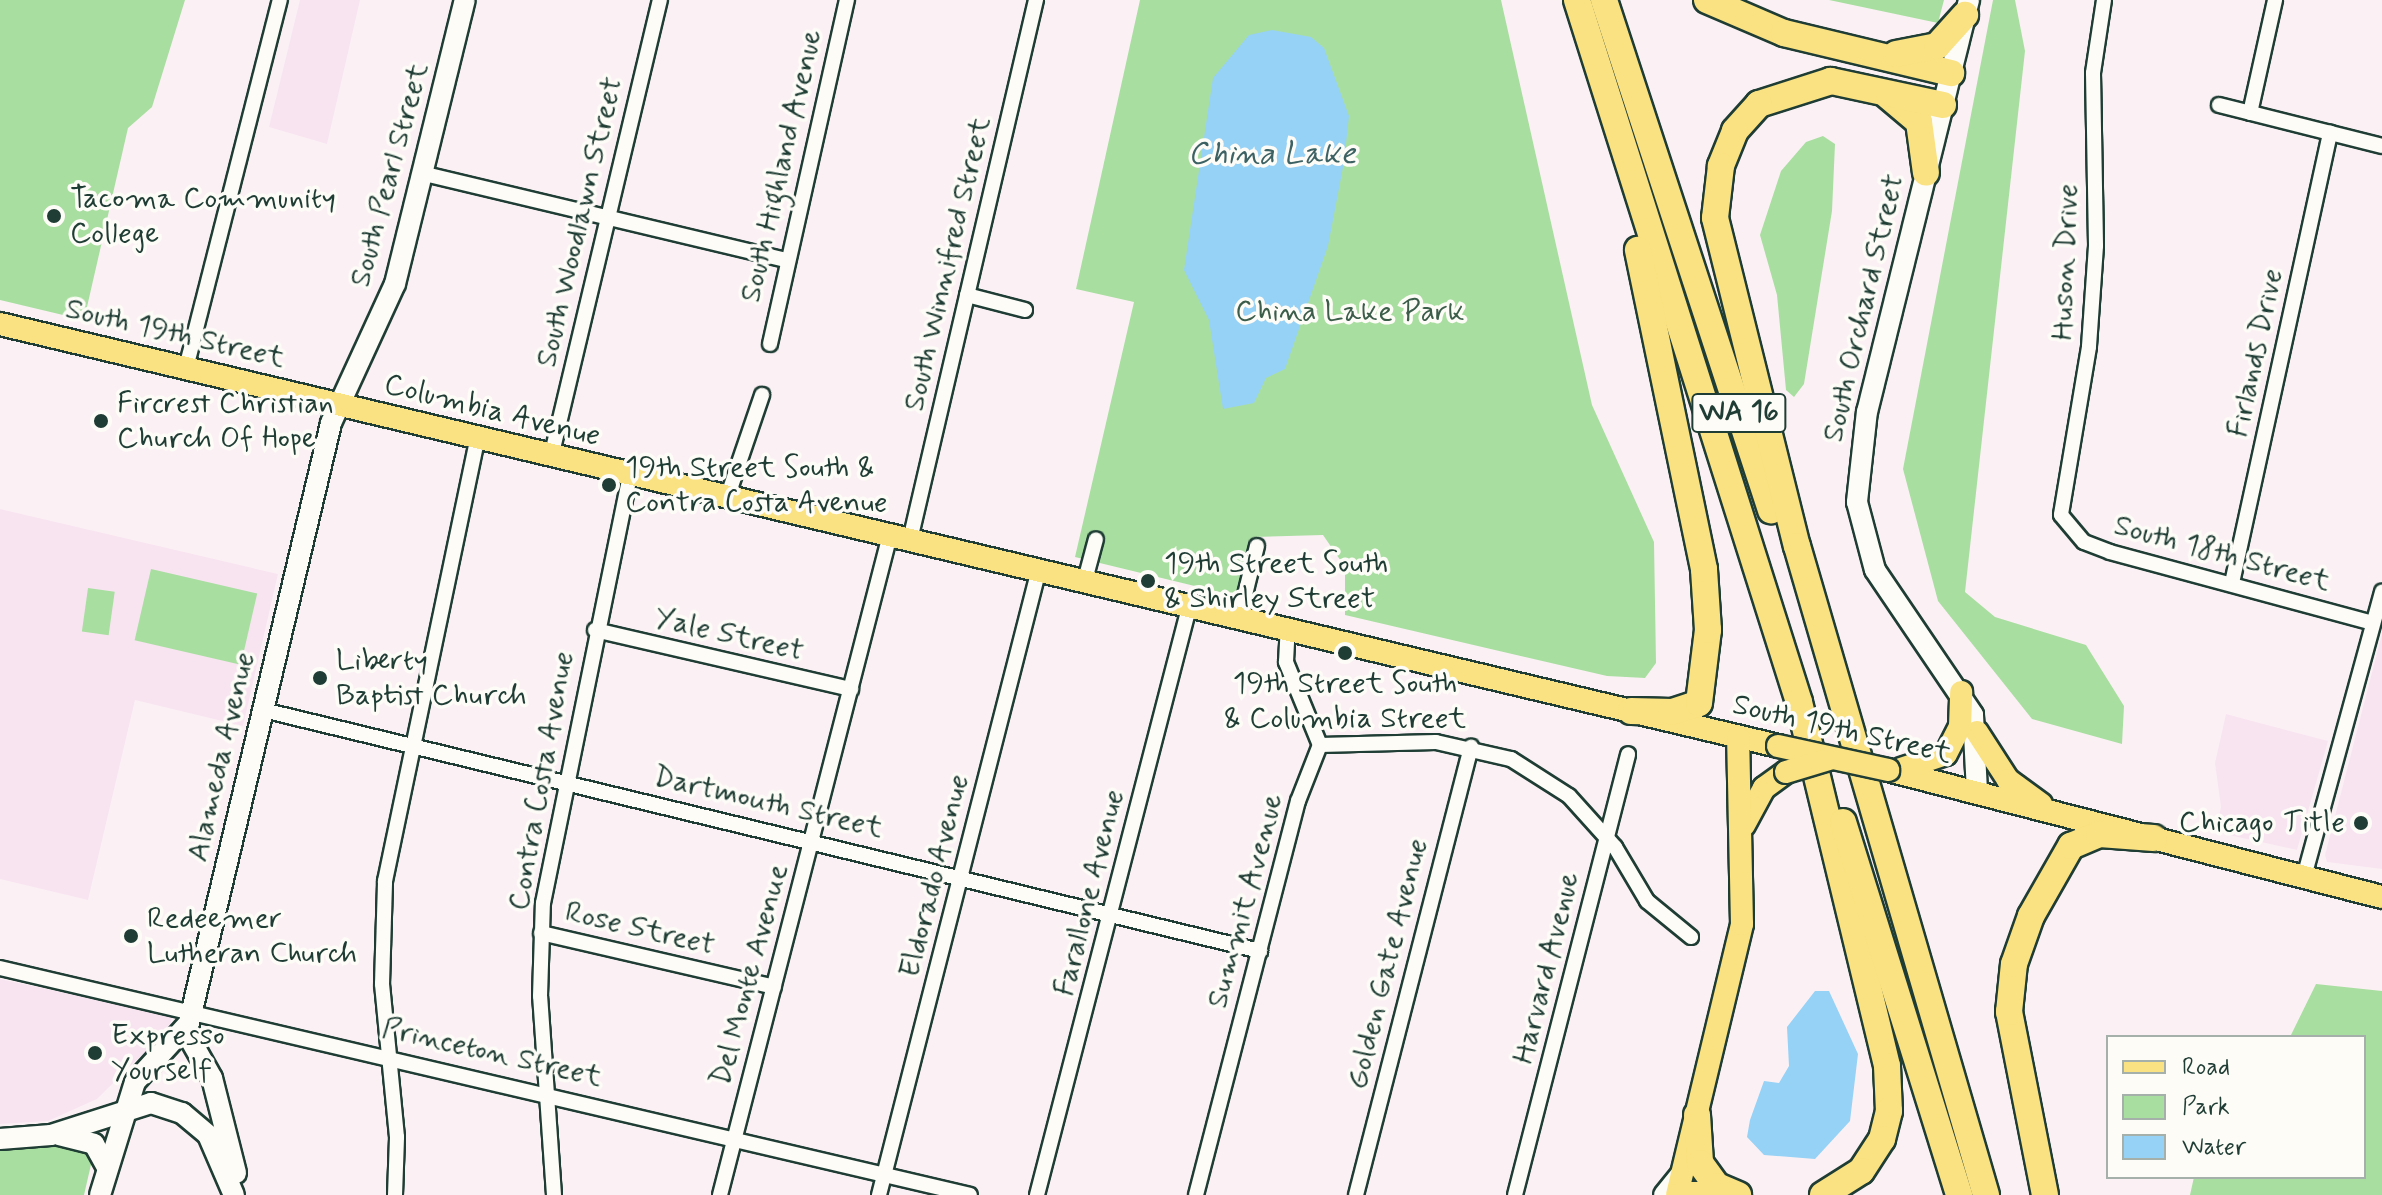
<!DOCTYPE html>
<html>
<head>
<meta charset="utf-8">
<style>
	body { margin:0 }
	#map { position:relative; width:2382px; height:1195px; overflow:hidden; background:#fbf1f4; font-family:Mynerve,sans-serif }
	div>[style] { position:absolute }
	.built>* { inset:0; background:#f8e4f1 }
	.green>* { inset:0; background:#a9dea1; transform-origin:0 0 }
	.water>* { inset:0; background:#96d1f6 }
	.roads { filter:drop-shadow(2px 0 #1f3d34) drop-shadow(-2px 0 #1f3d34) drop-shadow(0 2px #1f3d34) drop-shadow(0 -2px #1f3d34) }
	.street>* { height:14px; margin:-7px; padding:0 7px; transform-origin:7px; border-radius:7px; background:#fdfcf7 }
	.secondary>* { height:20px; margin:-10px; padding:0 10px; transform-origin:10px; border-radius:10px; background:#fdfcf7 }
	.primary>* { height:22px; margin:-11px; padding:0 11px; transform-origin:11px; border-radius:11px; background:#fae181 }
	.highway>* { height:26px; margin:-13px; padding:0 13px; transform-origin:13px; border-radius:13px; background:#fae181 }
	.bridges { filter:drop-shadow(2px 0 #1f3d34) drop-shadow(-2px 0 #1f3d34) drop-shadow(0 2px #1f3d34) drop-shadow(0 -2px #1f3d34) }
	.primary-bridge>* { height:22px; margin:-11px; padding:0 11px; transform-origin:11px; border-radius:11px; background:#fae181 }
	.dots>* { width:22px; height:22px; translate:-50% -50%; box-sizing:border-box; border:4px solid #fdfcf7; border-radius:50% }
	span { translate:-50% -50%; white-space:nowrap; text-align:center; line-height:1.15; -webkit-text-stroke:7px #fdfcf7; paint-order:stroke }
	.shield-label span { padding:2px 6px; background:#fdfcf7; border:2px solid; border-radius:6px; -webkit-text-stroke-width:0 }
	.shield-label { font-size:28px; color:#1f3d34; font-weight:700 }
	.street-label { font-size:30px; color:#1f3d34 }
	.poi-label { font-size:30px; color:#1f3d34 }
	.left { translate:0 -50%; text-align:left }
	.right { translate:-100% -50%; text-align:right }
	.park-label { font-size:30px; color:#3b5d4a }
	.water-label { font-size:32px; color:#3d6264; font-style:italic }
	.legend { position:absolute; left:2106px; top:1035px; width:260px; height:144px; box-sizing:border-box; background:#fdfcf7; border:2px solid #a4b0a9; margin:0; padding:10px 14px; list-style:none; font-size:24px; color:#1f3d34 }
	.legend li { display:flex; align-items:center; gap:16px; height:40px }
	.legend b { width:40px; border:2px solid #a4b0a9 }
</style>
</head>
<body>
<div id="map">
	<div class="built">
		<i style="clip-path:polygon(300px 0,360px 0,327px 144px,269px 127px)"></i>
		<i style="clip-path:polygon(0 509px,278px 574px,243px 726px,135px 700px,88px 900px,0 879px)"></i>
		<i style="clip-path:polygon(2382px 634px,2382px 869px,2327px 862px,2325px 855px)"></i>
		<i style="clip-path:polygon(2226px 714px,2328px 741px,2297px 850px,2215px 832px,2221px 807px,2215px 763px)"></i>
		<i style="clip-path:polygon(0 979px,172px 1016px,170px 1027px,97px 1099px,48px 1121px,0 1124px)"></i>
	</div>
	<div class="green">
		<i style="clip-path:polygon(0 0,185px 0,152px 107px,128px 128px,84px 320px,0 300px)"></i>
		<i style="clip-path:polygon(1140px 0,1501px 0,1592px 405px,1654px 542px,1656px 663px,1645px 678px,1607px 676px,1345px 615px,1345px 567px,1323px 535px,1253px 537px,1240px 597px,1075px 557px,1134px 302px,1076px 289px)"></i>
		<i style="clip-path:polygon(1829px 0,1944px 0,1938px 23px)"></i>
		<i style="clip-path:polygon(1993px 0,2015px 0,2025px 51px,1965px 592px,1995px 617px,2086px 645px,2124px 706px,2122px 744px,2032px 719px,1938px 601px,1903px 469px)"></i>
		<i style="clip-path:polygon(1823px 136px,1835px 144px,1832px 211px,1804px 384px,1794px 397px,1786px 390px,1777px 295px,1760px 235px,1781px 171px,1806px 142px)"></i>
		<i style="left:151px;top:569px;width:109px;height:73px;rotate:13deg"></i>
		<i style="left:88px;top:588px;width:27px;height:44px;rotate:8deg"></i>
		<i style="clip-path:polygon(2316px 984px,2382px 991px,2382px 1195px,2190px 1195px,2194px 1177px,2364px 1177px,2364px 1037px,2290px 1037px)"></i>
		<i style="clip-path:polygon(76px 1144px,93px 1156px,84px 1195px,0 1195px,0 1151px)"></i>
	</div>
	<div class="water">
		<i style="clip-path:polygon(1272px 30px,1311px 37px,1324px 48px,1349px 116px,1344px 162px,1328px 246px,1285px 369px,1266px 378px,1254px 403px,1223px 409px,1209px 320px,1184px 270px,1213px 78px,1249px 35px)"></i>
		<i style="clip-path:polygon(1815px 991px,1829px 991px,1858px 1054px,1850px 1121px,1815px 1159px,1764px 1155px,1747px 1137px,1750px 1120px,1764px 1081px,1779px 1083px,1789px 1066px,1787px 1027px)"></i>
	</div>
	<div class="roads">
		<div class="street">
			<i style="left:2104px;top:0;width:74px;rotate:98.6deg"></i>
			<i style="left:2093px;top:73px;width:173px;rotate:89deg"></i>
			<i style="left:2096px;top:246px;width:101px;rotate:94deg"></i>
			<i style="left:2089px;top:347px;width:170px;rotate:99.5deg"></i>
			<i style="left:2061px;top:515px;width:35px;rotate:50deg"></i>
			<i style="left:2084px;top:542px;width:28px;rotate:21deg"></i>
			<i style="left:2110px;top:552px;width:272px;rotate:15.1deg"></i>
			<i style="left:2219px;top:105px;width:168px;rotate:14.1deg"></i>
			<i style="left:2250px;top:113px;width:116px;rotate:-77.5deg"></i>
			<i style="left:425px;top:174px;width:371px;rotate:13.4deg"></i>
			<i style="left:967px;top:295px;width:60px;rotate:14.5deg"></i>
			<i style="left:770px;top:344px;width:353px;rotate:-77.4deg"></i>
			<i style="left:186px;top:368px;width:380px;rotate:-75.7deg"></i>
			<i style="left:551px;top:457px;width:470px;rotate:-76.6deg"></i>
			<i style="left:727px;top:498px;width:109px;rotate:-71.2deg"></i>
			<i style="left:910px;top:540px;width:555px;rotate:-76.87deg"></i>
			<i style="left:1085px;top:580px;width:42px;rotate:-75deg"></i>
			<i style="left:2232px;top:583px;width:461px;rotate:-77.7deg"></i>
			<i style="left:1240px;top:615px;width:71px;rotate:-76.2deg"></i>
			<i style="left:595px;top:630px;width:263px;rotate:13deg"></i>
			<i style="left:263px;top:710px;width:1026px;rotate:13.59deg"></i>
			<i style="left:1320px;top:745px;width:116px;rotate:-1.5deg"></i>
			<i style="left:1436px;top:742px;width:77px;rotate:12.8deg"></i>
			<i style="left:1511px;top:759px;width:69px;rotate:32.5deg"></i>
			<i style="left:1569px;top:796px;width:69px;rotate:48deg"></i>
			<i style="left:1615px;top:847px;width:63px;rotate:59.3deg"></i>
			<i style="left:1647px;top:901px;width:57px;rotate:39.3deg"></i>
			<i style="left:2304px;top:877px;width:296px;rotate:-74.7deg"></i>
			<i style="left:541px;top:933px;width:239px;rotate:13deg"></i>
			<i style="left:0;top:968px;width:996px;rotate:13.17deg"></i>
			<i style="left:395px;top:1195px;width:58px;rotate:-88deg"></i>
			<i style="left:397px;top:1137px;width:154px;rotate:-95.6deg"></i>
			<i style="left:382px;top:984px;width:103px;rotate:-88.3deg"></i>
			<i style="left:385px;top:881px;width:450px;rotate:-78.2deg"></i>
			<i style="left:554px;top:1195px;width:199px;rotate:-94deg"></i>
			<i style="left:540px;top:996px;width:93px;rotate:-88.2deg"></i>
			<i style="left:543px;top:903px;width:436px;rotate:-78.5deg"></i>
			<i style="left:720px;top:1195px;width:682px;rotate:-75.56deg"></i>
			<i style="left:879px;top:1195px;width:646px;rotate:-75.66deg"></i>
			<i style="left:1037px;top:1195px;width:610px;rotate:-75.49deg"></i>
			<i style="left:1196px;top:1195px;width:407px;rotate:-75.5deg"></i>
			<i style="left:1298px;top:801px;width:60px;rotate:-68.6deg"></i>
			<i style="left:1320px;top:745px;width:90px;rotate:-112.3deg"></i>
			<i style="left:1286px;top:662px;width:36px;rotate:-87deg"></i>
			<i style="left:1356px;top:1195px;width:463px;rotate:-75.6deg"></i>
			<i style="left:1515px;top:1195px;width:455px;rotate:-75.6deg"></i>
		</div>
		<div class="secondary">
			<i style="left:1969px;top:0;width:423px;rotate:103.9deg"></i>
			<i style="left:1867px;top:411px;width:92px;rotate:96.3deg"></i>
			<i style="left:1857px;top:502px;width:70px;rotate:75.2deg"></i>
			<i style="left:1875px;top:570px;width:175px;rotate:55.9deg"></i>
			<i style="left:1973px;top:715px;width:77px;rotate:87deg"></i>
			<i style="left:186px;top:1032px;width:53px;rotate:60.5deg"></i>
			<i style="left:212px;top:1078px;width:98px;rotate:75.8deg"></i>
			<i style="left:59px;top:1135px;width:36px;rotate:14deg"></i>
			<i style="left:94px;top:1144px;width:26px;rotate:61deg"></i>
			<i style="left:0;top:1139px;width:51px;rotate:-4.5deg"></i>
			<i style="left:51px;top:1135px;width:105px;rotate:-17.7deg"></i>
			<i style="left:151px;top:1103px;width:33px;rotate:18deg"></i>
			<i style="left:182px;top:1113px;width:34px;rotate:40deg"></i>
			<i style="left:208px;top:1135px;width:65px;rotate:66.6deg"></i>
			<i style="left:100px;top:1195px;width:118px;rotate:-72.8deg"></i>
			<i style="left:135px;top:1082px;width:80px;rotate:-47.5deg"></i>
			<i style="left:189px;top:1023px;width:617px;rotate:-76.68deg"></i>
			<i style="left:331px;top:423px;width:153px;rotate:-65.3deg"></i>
			<i style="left:395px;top:284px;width:292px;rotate:-76.2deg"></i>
			<i style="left:1664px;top:1195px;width:28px;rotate:-51deg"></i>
		</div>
		<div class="primary">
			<i style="left:0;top:324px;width:1827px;rotate:13.35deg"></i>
			<i style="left:1977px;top:732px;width:57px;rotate:57.1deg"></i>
			<i style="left:2008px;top:780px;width:41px;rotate:36deg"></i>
			<i style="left:1901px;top:769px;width:47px;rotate:-18.4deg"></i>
			<i style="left:1946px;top:754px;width:30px;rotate:-63deg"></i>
			<i style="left:1960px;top:727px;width:35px;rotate:-88deg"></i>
			<i style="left:1888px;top:770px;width:510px;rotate:14.42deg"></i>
			<i style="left:1744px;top:825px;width:42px;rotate:-61.6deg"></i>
			<i style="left:1764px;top:788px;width:27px;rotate:-36deg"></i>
			<i style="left:1677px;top:1195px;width:279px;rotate:-76.5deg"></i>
			<i style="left:1742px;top:924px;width:187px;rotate:-91.2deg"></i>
		</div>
		<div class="highway">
			<i style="left:1577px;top:0;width:736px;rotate:72.45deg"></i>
			<i style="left:1799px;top:702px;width:374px;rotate:76.4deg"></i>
			<i style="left:1887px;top:1066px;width:45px;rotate:87.5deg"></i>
			<i style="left:1889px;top:1111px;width:29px;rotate:104deg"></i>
			<i style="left:1882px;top:1139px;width:38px;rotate:123deg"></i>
			<i style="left:1861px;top:1171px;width:45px;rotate:147.7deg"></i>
			<i style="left:1604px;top:0;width:537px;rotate:71.87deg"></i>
			<i style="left:1707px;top:0;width:84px;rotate:23.2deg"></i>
			<i style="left:1784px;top:33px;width:172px;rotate:13.5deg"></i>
			<i style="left:1896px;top:54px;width:42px;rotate:-11deg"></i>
			<i style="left:1937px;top:46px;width:42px;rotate:-47.9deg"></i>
			<i style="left:1887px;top:95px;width:42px;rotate:40.2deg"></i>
			<i style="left:1919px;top:122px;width:51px;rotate:82.2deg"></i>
			<i style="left:1943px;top:105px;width:115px;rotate:-167.9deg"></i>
			<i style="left:1831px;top:81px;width:76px;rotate:162.3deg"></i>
			<i style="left:1759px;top:104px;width:36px;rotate:132deg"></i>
			<i style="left:1735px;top:131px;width:38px;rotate:112deg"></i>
			<i style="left:1721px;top:166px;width:52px;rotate:96.6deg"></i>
			<i style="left:1715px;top:218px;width:338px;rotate:76deg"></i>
			<i style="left:1797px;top:546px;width:676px;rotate:73.76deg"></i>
			<i style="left:1631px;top:711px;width:41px;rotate:1.4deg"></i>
			<i style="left:1672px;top:712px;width:28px;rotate:-18deg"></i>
			<i style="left:1699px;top:703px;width:74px;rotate:-83deg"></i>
			<i style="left:1708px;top:630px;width:61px;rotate:-93.8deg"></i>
			<i style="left:1704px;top:569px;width:326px;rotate:-101.7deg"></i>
			<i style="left:1843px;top:822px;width:391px;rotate:72.7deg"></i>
			<i style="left:1697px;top:1115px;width:48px;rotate:86.4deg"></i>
			<i style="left:1700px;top:1163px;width:29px;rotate:54deg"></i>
			<i style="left:1717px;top:1186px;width:23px;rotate:23deg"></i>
			<i style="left:1681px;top:1195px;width:46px"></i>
			<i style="left:2045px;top:1195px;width:187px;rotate:-101.1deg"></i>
			<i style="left:2009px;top:1012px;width:48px;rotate:-84.1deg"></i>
			<i style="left:2014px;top:964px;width:51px;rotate:-70.5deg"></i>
			<i style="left:2031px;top:916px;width:81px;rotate:-60.3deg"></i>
			<i style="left:2071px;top:846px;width:30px;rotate:-23deg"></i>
			<i style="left:2099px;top:834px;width:55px;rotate:4.2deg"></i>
		</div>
	</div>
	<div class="bridges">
		<div class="primary-bridge">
			<i style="left:1778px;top:746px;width:113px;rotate:12.3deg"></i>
			<i style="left:1786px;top:772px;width:45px;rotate:-16.8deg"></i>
		</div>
	</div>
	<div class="dots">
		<i style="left:54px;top:216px;background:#1f3d34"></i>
		<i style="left:101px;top:421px;background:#1f3d34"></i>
		<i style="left:609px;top:485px;background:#1f3d34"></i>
		<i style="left:1148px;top:581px;background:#1f3d34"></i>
		<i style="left:1345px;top:653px;background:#1f3d34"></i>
		<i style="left:320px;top:678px;background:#1f3d34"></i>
		<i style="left:2361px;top:823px;background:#1f3d34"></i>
		<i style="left:131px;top:936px;background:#1f3d34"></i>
		<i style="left:95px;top:1053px;background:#1f3d34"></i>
	</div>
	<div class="shield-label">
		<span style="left:1739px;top:413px">WA 16</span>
	</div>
	<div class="street-label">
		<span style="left:782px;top:166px;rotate:-77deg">South Highland Avenue</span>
		<span style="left:390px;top:175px;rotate:-75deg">South Pearl Street</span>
		<span style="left:580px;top:222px;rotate:-77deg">South Woodlawn Street</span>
		<span style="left:2066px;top:262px;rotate:-88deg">Huson Drive</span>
		<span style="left:948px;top:264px;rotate:-77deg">South Winnifred Street</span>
		<span style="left:1864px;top:308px;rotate:-77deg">South Orchard Street</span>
		<span style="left:175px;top:334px;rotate:13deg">South 19th Street</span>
		<span style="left:2256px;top:353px;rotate:-78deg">Firlands Drive</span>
		<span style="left:492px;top:411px;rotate:14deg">Columbia Avenue</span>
		<span style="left:2222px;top:554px;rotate:15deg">South 18th Street</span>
		<span style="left:729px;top:635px;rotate:13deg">Yale Street</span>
		<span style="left:1842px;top:730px;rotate:13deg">South 19th Street</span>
		<span style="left:222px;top:757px;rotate:-77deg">Alameda Avenue</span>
		<span style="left:542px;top:781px;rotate:-80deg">Contra Costa Avenue</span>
		<span style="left:768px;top:803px;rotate:13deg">Dartmouth Street</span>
		<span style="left:935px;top:876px;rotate:-76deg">Eldorado Avenue</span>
		<span style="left:1090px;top:893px;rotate:-76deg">Farallone Avenue</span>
		<span style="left:1246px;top:901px;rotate:-75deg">Summit Avenue</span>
		<span style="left:640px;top:929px;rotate:13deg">Rose Street</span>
		<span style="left:1388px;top:964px;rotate:-76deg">Golden Gate Avenue</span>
		<span style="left:1547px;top:968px;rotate:-76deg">Harvard Avenue</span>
		<span style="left:750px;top:975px;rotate:-75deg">Del Monte Avenue</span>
		<span style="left:492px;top:1053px;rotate:13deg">Princeton Street</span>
	</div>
	<div class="poi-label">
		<span class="left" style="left:70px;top:216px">Tacoma Community<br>College</span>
		<span class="left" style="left:117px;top:421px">Fircrest Christian<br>Church Of Hope</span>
		<span class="left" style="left:625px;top:485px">19th Street South &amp;<br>Contra Costa Avenue</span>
		<span class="left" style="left:1164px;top:581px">19th Street South<br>&amp; Shirley Street</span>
		<span class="left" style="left:336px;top:678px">Liberty<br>Baptist Church</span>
		<span style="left:1345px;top:701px">19th Street South<br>&amp; Columbia Street</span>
		<span class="right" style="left:2345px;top:823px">Chicago Title</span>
		<span class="left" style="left:147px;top:936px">Redeemer<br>Lutheran Church</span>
		<span class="left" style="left:111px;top:1053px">Expresso<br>Yourself</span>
	</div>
	<div class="park-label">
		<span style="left:1350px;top:312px">China Lake Park</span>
	</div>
	<div class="water-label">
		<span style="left:1272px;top:154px">China Lake</span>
	</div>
	<ul class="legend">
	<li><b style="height:10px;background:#fae181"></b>Road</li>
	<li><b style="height:22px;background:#a9dea1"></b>Park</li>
	<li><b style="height:22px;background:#96d1f6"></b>Water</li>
	</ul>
</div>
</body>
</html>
